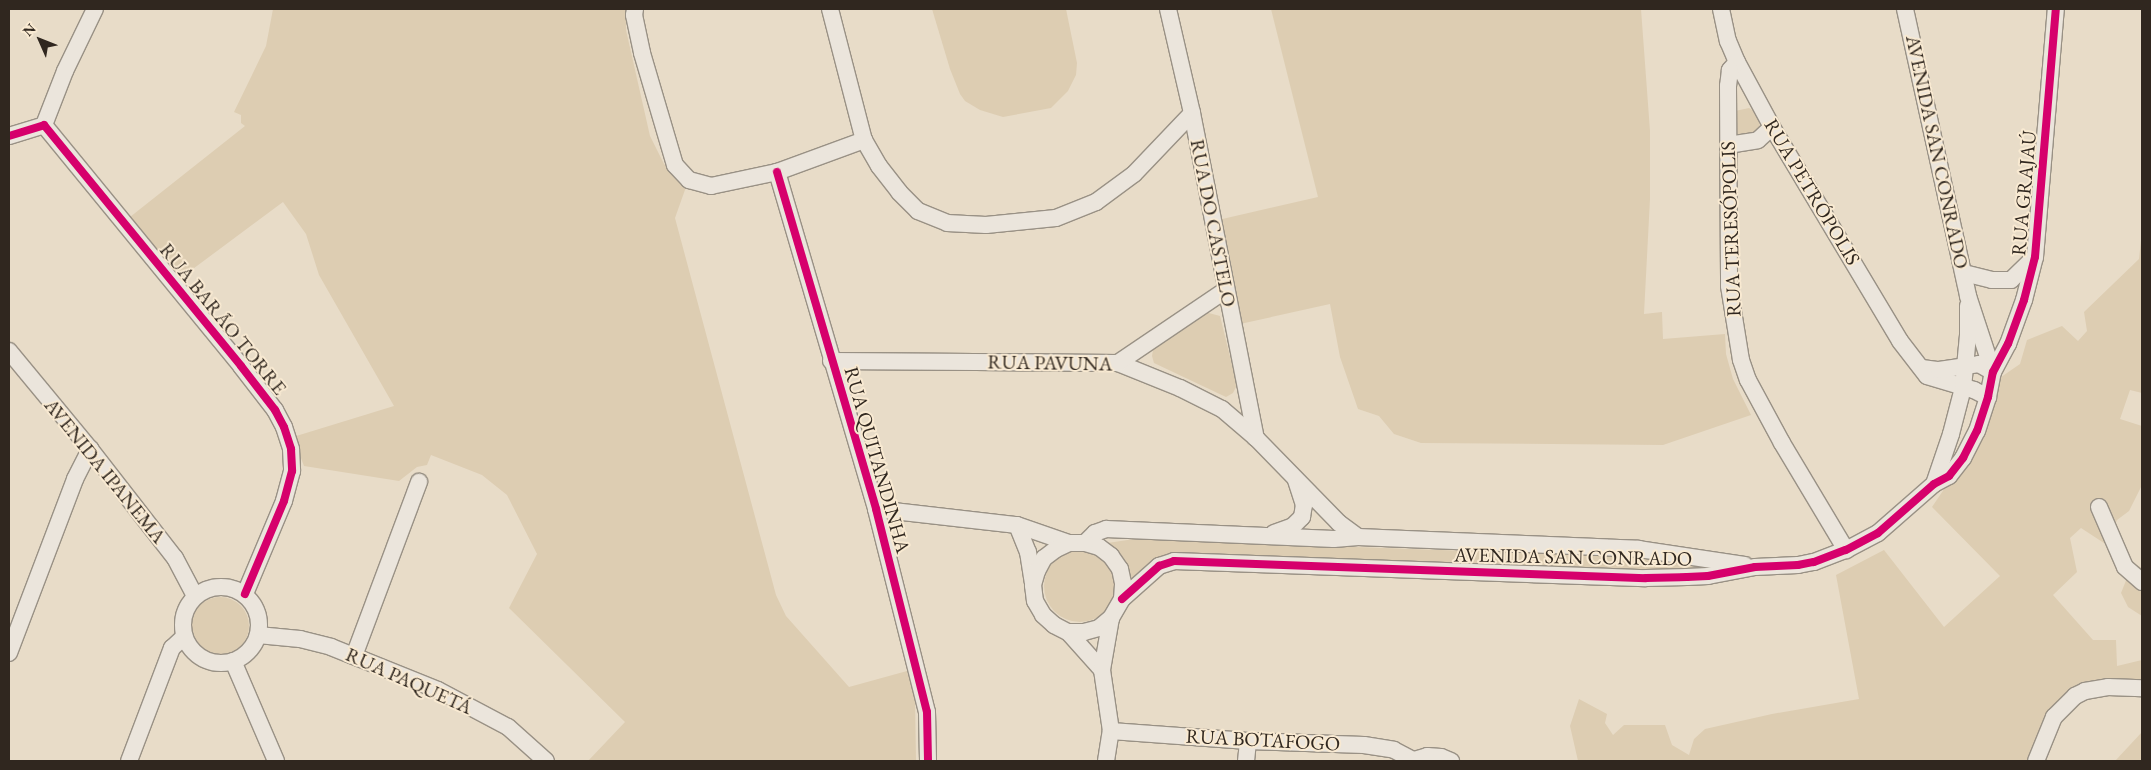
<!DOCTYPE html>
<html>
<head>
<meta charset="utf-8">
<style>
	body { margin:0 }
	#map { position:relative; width:2151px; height:770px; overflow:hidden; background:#e8dcc8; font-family:"EB Garamond",serif }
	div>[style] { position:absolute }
	.green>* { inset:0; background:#ddcdb2 }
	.round { border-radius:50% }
	.roads { filter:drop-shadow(1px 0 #999185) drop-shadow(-1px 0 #999185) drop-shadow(0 1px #999185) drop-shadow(0 -1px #999185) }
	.minor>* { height:16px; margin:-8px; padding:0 8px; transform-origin:8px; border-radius:8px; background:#ebe5dc }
	.minor>.ring { margin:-8px; padding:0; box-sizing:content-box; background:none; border:16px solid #ebe5dc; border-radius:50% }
	.cycleway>* { height:8px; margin:-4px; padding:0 4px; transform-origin:4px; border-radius:4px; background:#d6006c }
	span { translate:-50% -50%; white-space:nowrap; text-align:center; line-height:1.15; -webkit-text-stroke:4px #f9ead2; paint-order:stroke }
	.street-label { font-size:20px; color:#30271f }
	.frame { position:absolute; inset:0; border:10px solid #30271f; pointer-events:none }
	.north { position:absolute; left:15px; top:15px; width:50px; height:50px; -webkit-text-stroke:4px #f9ead2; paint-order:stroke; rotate:314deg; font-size:14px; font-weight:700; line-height:20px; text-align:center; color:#30271f }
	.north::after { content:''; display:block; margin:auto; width:18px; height:22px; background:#30271f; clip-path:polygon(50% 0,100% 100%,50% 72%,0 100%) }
</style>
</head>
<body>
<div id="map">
	<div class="green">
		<i style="clip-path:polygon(273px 9px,626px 9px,626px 30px,650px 136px,664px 164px,686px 187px,675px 218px,776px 595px,786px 616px,849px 687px,907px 671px,915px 698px,916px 761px,588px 761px,625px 722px,509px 608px,537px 554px,507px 495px,482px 475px,431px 455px,427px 465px,417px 467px,399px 481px,304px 466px,293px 437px,394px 406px,319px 275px,306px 234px,283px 202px,178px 280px,130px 217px,245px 126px,241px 123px,241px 115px,234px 112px,266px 46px)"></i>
		<i style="clip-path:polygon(932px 9px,1066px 9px,1077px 63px,1076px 75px,1068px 91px,1051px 108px,1003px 117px,980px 110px,965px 101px,960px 94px,950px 69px)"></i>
		<i style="clip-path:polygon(1271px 9px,1641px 9px,1650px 131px,1650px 199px,1644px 314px,1662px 312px,1663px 339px,1725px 334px,1726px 354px,1733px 379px,1751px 415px,1663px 445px,1421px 443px,1394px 434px,1379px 416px,1358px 409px,1340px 357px,1330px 304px,1240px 324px,1218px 220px,1318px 197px)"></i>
		<i style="clip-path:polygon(1749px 108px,1757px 113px,1760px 127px,1757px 132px,1739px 137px,1734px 134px,1735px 111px)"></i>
		<i style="clip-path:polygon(2142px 231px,2142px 393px,2130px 390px,2120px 419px,2142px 426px,2142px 485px,2129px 511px,2117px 520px,2107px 545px,2081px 528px,2070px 538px,2077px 572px,2053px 595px,2093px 640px,2116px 640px,2117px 666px,2142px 660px,2142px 683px,2082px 686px,2031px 761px,1578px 761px,1570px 726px,1579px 699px,1607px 714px,1605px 723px,1613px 735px,1624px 725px,1665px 725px,1672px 745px,1689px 755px,1694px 739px,1705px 729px,1772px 714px,1859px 699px,1836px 575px,1884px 550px,1944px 627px,2000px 576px,1932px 507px,1963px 461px,1991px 384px,2020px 364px,2027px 340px,2062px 326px,2078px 341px,2087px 331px,2084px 312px,2139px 259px)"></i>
		<i style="clip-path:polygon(1205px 312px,1220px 316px,1237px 385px,1233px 393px,1226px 397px,1154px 363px,1152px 356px,1153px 350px)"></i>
		<i style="clip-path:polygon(1134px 539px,1636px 557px,1718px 567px,1708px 573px,1191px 554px,1128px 590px,1101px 544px)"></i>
		<i class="round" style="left:1044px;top:550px;width:72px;height:72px"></i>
		<i style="clip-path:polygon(2133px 563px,2142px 568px,2142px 616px,2128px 607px,2121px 593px)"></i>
		<i class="round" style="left:191px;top:597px;width:58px;height:58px"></i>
		<i style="clip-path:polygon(2142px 732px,2142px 761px,2115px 761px)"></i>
	</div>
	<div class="roads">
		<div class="minor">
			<i style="left:635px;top:9px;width:6px;rotate:99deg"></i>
			<i style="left:634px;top:15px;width:39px;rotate:78deg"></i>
			<i style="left:642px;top:53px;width:117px;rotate:73.6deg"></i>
			<i style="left:675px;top:165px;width:21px;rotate:47deg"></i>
			<i style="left:689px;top:180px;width:23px;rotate:15deg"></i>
			<i style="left:711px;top:186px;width:67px;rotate:-12deg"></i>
			<i style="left:777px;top:172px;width:93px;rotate:-20.2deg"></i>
			<i style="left:830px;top:9px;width:135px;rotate:75.5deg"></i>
			<i style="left:864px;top:140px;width:30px;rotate:60deg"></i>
			<i style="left:879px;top:166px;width:33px;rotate:52deg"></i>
			<i style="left:899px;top:192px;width:27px;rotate:45deg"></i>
			<i style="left:918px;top:211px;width:31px;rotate:22deg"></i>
			<i style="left:947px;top:223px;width:39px;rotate:3deg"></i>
			<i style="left:986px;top:225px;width:70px;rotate:-5.7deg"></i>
			<i style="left:1056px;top:218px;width:43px;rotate:-21.8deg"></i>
			<i style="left:1096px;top:202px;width:47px;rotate:-36.4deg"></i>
			<i style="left:1134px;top:174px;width:84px;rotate:-46.4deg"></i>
			<i style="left:1168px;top:9px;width:107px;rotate:77deg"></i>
			<i style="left:1192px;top:113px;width:331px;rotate:78.9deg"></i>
			<i style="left:1721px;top:9px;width:33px;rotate:78deg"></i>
			<i style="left:1728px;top:41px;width:23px;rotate:67deg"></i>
			<i style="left:1737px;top:62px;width:74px;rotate:61.7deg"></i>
			<i style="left:1772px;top:127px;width:249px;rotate:59.1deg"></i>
			<i style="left:1900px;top:341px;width:44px;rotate:52.4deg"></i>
			<i style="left:1927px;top:376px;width:49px;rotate:16.6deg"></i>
			<i style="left:1974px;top:390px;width:16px;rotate:27deg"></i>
			<i style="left:1905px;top:9px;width:294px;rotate:77.6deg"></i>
			<i style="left:1968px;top:296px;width:80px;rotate:71.8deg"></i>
			<i style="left:1737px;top:62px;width:11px;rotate:131deg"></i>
			<i style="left:1730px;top:70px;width:16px;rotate:97deg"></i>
			<i style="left:1728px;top:86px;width:200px;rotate:89.7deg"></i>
			<i style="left:1729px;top:286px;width:75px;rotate:80.8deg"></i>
			<i style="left:1741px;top:360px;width:21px;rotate:71deg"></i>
			<i style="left:1748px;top:380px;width:72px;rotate:61.6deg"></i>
			<i style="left:1782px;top:443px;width:125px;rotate:59.1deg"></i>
			<i style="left:44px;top:125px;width:58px;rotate:-68.7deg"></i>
			<i style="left:65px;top:71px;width:69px;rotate:-64.2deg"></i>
			<i style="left:9px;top:136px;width:37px;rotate:-17deg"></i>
			<i style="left:44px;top:125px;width:311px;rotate:50.7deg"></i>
			<i style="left:241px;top:366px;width:56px;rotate:52.3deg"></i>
			<i style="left:275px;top:410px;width:19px;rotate:62deg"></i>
			<i style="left:284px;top:427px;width:23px;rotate:72deg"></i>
			<i style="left:291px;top:449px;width:22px;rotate:87deg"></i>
			<i style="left:292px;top:471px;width:31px;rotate:105deg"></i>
			<i style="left:284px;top:501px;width:101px;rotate:112.8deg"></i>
			<i style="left:1728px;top:145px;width:30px;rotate:-9deg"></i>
			<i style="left:1758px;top:140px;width:19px;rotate:-43deg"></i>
			<i style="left:777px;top:172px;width:351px;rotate:73.6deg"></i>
			<i style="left:876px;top:509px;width:209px;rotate:75.9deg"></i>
			<i style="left:927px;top:712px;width:49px;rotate:88.8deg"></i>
			<i style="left:1964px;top:273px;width:29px;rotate:14deg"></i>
			<i style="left:1992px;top:280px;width:19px"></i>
			<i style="left:2011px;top:280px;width:33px;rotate:-44deg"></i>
			<i style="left:9px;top:351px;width:127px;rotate:50.4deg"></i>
			<i style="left:90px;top:449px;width:138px;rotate:52.1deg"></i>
			<i style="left:175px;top:558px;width:43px;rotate:62.2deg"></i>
			<i style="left:831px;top:361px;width:287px;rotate:0.4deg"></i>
			<i style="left:1118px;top:363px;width:67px;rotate:22deg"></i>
			<i style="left:1180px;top:388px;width:47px;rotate:26.6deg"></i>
			<i style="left:1222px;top:409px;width:45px;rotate:40.5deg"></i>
			<i style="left:1256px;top:438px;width:119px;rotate:45.7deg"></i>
			<i style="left:1339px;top:523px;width:24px;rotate:36deg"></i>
			<i style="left:1118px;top:363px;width:130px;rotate:-34.1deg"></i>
			<i style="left:1922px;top:368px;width:17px;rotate:7deg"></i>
			<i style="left:1939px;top:370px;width:40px;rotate:-8.5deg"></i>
			<i style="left:1979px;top:364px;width:16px;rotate:30deg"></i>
			<i style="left:1934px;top:484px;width:53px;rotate:-71.2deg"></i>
			<i style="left:1951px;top:434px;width:48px;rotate:-75.4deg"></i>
			<i style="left:1963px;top:388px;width:53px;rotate:-84.6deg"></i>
			<i style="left:1968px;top:335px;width:29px;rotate:-90deg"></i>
			<i style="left:2099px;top:507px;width:65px;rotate:66.6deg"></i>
			<i style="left:2125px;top:567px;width:23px;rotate:41deg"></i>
			<i style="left:876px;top:509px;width:142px;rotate:6.5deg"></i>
			<i style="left:1017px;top:525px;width:55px;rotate:19.1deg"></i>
			<i style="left:1017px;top:525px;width:29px;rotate:68deg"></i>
			<i style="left:1028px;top:552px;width:30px;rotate:81deg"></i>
			<i style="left:1274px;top:533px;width:20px;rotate:-20deg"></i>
			<i style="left:1293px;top:526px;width:13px;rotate:-45deg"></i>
			<i style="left:1302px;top:517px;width:12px;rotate:-81deg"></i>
			<i style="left:1304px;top:505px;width:26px;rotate:-108deg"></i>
			<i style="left:1085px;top:543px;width:14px;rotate:-45deg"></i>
			<i style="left:1095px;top:533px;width:12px;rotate:-20deg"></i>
			<i style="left:1106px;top:529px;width:228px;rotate:2.5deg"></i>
			<i style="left:1334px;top:539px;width:24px;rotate:-5deg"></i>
			<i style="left:1358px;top:537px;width:281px;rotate:2.4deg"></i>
			<i style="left:1639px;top:549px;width:107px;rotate:8.6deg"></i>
			<i class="ring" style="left:183px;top:587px;width:60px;height:60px"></i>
			<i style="left:1122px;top:599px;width:50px;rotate:-41.7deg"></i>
			<i style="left:1159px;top:566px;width:16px;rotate:-18deg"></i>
			<i style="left:1174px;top:561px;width:472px;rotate:2.1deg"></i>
			<i style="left:1646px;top:578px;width:41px;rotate:-1.4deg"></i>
			<i style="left:1687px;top:577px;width:21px;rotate:-3deg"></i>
			<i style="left:1708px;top:576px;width:48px;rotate:-10.8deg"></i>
			<i style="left:1755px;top:567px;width:43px;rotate:-2.7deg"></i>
			<i style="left:1798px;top:565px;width:16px;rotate:-11deg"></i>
			<i style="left:1814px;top:562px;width:34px;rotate:-21deg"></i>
			<i style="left:1846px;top:550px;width:36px;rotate:-28deg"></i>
			<i style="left:1878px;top:533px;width:74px;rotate:-41.2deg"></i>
			<i style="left:1934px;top:484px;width:17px;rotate:-28deg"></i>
			<i style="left:1949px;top:476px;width:23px;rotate:-52deg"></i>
			<i style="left:1963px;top:458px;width:30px;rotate:-63deg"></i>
			<i style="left:1977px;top:431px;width:36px;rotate:-72deg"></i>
			<i style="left:1988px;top:397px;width:25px;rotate:-79deg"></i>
			<i style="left:1993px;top:372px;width:32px;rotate:-62deg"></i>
			<i style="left:2008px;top:344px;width:47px;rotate:-70deg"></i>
			<i style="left:2024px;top:300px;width:44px;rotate:-75.7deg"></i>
			<i style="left:2035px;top:257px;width:249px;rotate:-85.2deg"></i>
			<i style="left:1068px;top:632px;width:16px"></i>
			<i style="left:1084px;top:632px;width:16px;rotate:-15deg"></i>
			<i style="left:1099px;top:628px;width:16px;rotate:-40deg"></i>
			<i style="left:1111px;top:618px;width:22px;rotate:-60deg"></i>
			<i style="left:1122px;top:599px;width:16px;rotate:-86deg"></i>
			<i style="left:1123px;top:583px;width:14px;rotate:-102deg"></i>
			<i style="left:1120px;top:569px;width:16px;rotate:-125deg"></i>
			<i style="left:1111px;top:556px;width:15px;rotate:-143deg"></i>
			<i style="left:1099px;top:547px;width:15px;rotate:-164deg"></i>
			<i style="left:1085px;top:543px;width:16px;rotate:180deg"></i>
			<i style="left:1069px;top:543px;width:14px;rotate:155deg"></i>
			<i style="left:1056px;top:549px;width:15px;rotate:143deg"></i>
			<i style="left:1044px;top:558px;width:15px;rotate:118deg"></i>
			<i style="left:1037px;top:571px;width:15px;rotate:106deg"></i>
			<i style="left:1033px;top:585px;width:16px;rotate:83deg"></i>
			<i style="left:1035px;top:601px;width:16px;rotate:60deg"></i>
			<i style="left:1043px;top:615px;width:15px;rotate:42deg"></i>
			<i style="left:1054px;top:625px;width:16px;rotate:27deg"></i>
			<i style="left:1068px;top:632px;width:51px;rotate:48.2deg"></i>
			<i style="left:258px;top:635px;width:42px;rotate:5.4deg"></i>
			<i style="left:300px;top:639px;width:32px;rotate:14deg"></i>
			<i style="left:331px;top:647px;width:115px;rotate:21.9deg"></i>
			<i style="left:438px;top:690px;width:79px;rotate:27.9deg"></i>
			<i style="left:508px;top:727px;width:51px;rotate:41.8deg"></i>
			<i style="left:9px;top:653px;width:186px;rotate:-69.2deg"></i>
			<i style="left:75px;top:479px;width:34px;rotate:-63deg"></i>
			<i style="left:354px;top:656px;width:186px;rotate:-69.5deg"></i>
			<i style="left:233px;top:661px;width:109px;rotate:66.7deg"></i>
			<i style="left:1111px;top:731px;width:137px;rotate:4.2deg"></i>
			<i style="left:1248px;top:741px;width:116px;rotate:2deg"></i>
			<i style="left:1364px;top:745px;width:30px;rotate:9deg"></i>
			<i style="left:1394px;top:750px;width:21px;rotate:28deg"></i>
			<i style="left:129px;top:761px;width:121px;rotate:-69.2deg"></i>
			<i style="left:172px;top:648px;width:16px;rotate:-43deg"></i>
			<i style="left:1106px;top:761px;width:30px;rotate:-81deg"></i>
			<i style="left:1111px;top:731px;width:62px;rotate:-98.4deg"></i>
			<i style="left:1102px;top:670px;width:53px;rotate:-80.2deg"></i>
			<i style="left:1246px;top:761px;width:20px;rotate:-84deg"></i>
			<i style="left:1411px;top:761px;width:17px;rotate:-17deg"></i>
			<i style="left:1427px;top:756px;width:14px;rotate:4deg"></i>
			<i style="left:1441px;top:757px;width:11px;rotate:22deg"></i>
			<i style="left:2036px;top:761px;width:48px;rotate:-67.8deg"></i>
			<i style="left:2054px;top:717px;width:30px;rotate:-45deg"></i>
			<i style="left:2075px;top:696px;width:11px;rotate:-27deg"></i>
			<i style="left:2085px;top:691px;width:23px;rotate:-10deg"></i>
			<i style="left:2108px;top:687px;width:34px;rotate:2deg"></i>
		</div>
	</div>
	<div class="cycleway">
		<i style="left:9px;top:136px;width:37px;rotate:-17deg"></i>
		<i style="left:44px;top:125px;width:311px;rotate:50.7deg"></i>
		<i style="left:241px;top:366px;width:56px;rotate:52.3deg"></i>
		<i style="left:275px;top:410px;width:19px;rotate:62deg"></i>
		<i style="left:284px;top:427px;width:23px;rotate:72deg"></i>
		<i style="left:291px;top:449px;width:22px;rotate:87deg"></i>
		<i style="left:292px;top:471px;width:31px;rotate:105deg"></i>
		<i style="left:284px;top:501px;width:101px;rotate:112.8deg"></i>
		<i style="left:777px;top:172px;width:351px;rotate:73.6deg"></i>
		<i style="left:876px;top:509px;width:209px;rotate:75.9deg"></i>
		<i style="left:927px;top:712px;width:49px;rotate:88.8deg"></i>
		<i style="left:1122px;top:599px;width:50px;rotate:-41.7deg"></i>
		<i style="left:1159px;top:566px;width:16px;rotate:-18deg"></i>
		<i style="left:1174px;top:561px;width:472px;rotate:2.1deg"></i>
		<i style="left:1646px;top:578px;width:41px;rotate:-1.4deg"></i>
		<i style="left:1687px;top:577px;width:21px;rotate:-3deg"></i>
		<i style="left:1708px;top:576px;width:48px;rotate:-10.8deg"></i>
		<i style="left:1755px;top:567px;width:43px;rotate:-2.7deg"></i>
		<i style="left:1798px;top:565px;width:16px;rotate:-11deg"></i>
		<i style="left:1814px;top:562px;width:34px;rotate:-21deg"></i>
		<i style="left:1846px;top:550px;width:36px;rotate:-28deg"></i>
		<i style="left:1878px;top:533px;width:74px;rotate:-41.2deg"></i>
		<i style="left:1934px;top:484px;width:17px;rotate:-28deg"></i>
		<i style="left:1949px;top:476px;width:23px;rotate:-52deg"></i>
		<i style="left:1963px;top:458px;width:30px;rotate:-63deg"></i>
		<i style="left:1977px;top:431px;width:36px;rotate:-72deg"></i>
		<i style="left:1988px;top:397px;width:25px;rotate:-79deg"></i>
		<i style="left:1993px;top:372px;width:32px;rotate:-62deg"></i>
		<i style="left:2008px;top:344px;width:47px;rotate:-70deg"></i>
		<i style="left:2024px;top:300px;width:44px;rotate:-75.7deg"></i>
		<i style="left:2035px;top:257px;width:249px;rotate:-85.2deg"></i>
	</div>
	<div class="street-label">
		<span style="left:1937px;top:152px;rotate:78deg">AVENIDA SAN CONRADO</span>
		<span style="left:1812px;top:192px;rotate:59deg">RUA PETRÓPOLIS</span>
		<span style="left:2024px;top:193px;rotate:-85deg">RUA GRAJAÚ</span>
		<span style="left:1213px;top:223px;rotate:79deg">RUA DO CASTELO</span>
		<span style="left:1731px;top:229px;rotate:-92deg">RUA TERESÓPOLIS</span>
		<span style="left:223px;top:319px;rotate:51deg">RUA BARÃO TORRE</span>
		<span style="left:1050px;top:363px;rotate:1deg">RUA PAVUNA</span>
		<span style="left:877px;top:460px;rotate:74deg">RUA QUITANDINHA</span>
		<span style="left:105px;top:471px;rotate:51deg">AVENIDA IPANEMA</span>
		<span style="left:1573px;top:557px;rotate:1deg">AVENIDA SAN CONRADO</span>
		<span style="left:409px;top:681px;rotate:24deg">RUA PAQUETÁ</span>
		<span style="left:1263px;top:740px;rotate:3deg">RUA BOTAFOGO</span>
	</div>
	<div class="frame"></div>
	<div class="north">N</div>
</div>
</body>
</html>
